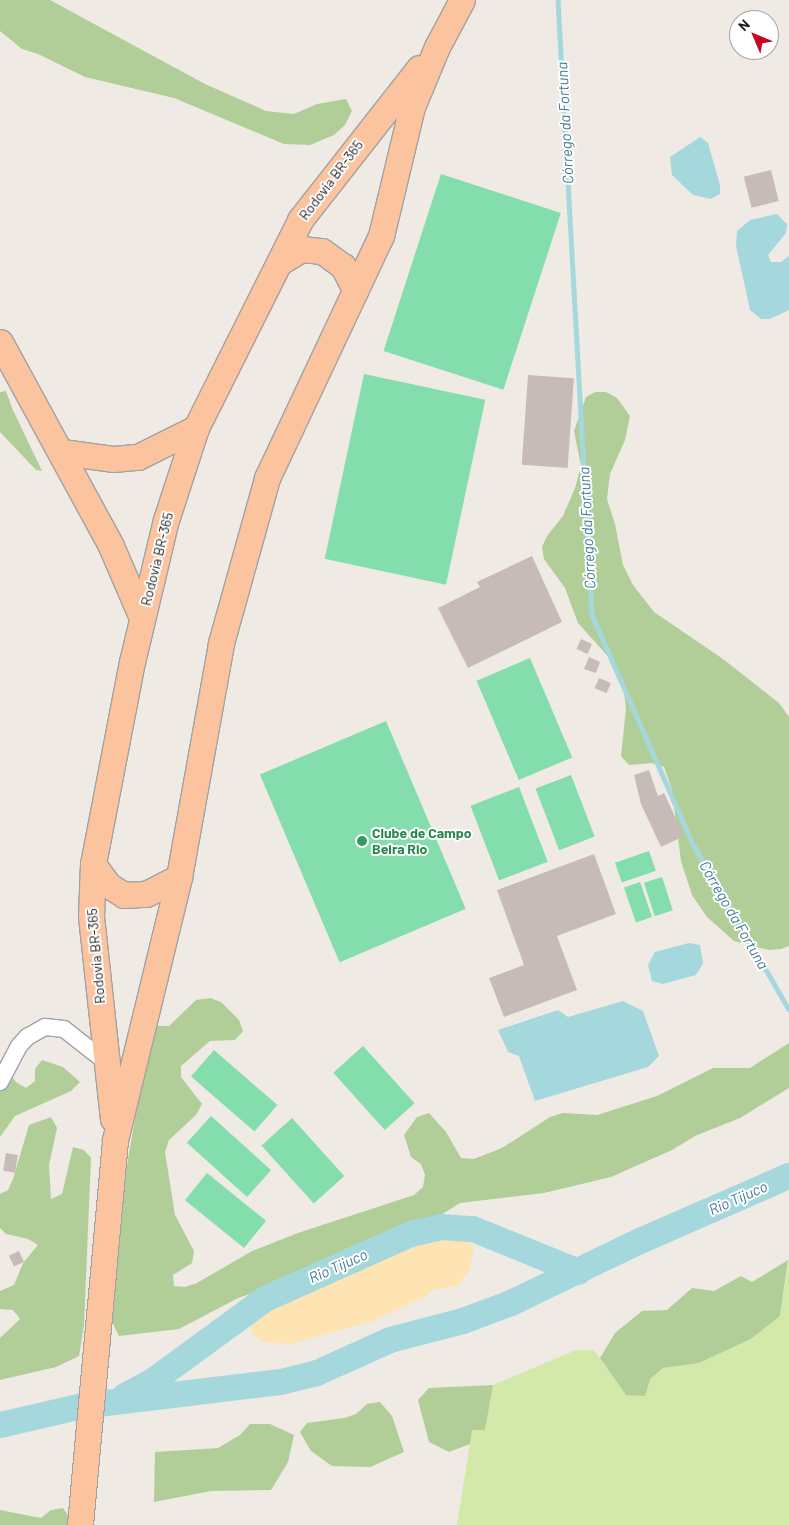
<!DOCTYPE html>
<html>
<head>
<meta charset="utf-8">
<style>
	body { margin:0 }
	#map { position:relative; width:789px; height:1525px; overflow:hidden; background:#efeae4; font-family:Barlow,sans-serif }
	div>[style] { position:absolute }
	.grass>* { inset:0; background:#d3e9aa }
	.forest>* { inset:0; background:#b1ce99 }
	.sand>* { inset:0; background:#fee3b3 }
	.pitch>* { inset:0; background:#83ddac; transform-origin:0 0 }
	.water>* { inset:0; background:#a5d8dc }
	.stream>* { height:4.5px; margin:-2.25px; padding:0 2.25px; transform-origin:2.25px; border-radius:2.25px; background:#a5d8dc }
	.river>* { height:26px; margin:-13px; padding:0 13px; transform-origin:13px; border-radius:13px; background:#a5d8dc }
	.building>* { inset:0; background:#c7bbb8; transform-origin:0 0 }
	.roads { filter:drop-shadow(1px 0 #a2a2a2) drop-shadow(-1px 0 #a2a2a2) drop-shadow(0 1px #a2a2a2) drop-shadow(0 -1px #a2a2a2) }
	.minor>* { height:16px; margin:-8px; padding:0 8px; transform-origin:8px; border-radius:8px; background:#fff }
	.primary>* { height:25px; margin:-12.5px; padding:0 12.5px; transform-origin:12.5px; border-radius:12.5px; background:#fbc49e }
	.dots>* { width:14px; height:14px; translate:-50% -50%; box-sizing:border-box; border:2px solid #fff; border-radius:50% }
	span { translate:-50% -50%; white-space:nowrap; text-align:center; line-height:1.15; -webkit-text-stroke:4px #fff; paint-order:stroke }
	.street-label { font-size:14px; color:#1e1e1e }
	.leisure-label { font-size:14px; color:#27864d; font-weight:700 }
	.left { translate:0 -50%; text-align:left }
	.water-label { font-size:15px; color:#427996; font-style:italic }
	.north { position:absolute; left:729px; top:10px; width:50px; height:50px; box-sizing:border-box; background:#fff; border:1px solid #a5a5a5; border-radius:50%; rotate:315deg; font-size:14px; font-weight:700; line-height:20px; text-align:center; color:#1e1e1e }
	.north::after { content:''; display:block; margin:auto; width:18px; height:22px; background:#ca0221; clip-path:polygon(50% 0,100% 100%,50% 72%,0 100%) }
</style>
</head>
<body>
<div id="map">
	<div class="grass">
		<i style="clip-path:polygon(789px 1259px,789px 1525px,457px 1525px,472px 1430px,485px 1430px,493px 1385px,576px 1350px,594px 1350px,626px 1395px,663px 1368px,699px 1363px,751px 1339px,780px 1316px)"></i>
	</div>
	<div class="forest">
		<i style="clip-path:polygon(0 0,50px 0,205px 84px,266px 111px,294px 114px,317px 104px,346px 99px,352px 111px,345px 125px,334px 135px,310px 145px,284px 144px,174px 98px,85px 77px,38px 54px,22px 49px,0 31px)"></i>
		<i style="clip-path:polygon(6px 391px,12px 408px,42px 471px,36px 470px,0 432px,0 392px)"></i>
		<i style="clip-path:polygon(595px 392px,606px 392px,617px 398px,630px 416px,625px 440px,610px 474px,607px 499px,615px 524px,623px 565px,633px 585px,654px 612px,723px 659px,779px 703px,789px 717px,789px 946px,781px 949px,769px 950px,734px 941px,707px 917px,692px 895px,681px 861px,672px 790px,664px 767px,652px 763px,629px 765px,621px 756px,626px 709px,623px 682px,612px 661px,578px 623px,565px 588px,544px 559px,542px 547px,547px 536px,563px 516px,575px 488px,581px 466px,574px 431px,586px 397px)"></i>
		<i style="clip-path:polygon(210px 998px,221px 1002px,239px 1020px,243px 1031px,235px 1040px,210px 1041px,181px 1066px,181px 1077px,202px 1104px,196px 1115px,169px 1140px,165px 1152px,175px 1215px,194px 1251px,192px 1263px,173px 1275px,174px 1286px,185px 1287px,197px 1283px,252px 1251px,298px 1233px,414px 1195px,423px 1187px,425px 1175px,421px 1164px,411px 1157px,404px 1135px,417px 1117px,429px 1113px,446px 1132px,461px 1158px,474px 1159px,502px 1148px,550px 1117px,563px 1113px,597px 1115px,657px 1096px,713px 1068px,750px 1068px,789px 1043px,789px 1088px,740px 1118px,695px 1136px,672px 1150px,611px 1177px,544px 1193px,460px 1203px,418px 1229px,324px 1269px,238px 1298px,179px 1329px,119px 1336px,112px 1322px,111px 1298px,121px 1202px,149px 1033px,158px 1026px,169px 1026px,196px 1000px)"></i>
		<i style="clip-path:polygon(42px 1060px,63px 1067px,80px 1082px,71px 1091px,15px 1116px,0 1137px,0 1092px,8px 1072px,16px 1082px,26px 1088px,35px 1081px,35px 1069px)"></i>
		<i style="clip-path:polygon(51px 1117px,57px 1128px,49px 1165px,51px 1199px,62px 1194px,73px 1147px,84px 1150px,91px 1158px,84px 1325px,79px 1356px,56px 1367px,0 1380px,0 1338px,20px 1319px,13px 1310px,0 1309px,0 1291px,14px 1285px,23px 1263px,38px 1245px,28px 1239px,6px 1234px,0 1228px,0 1194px,8px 1190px,13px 1179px,29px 1125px)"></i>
		<i style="clip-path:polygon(788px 1260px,780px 1316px,751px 1339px,699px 1363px,663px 1368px,650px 1379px,645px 1396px,626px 1395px,600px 1358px,615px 1333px,642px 1311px,667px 1310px,692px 1288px,714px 1291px,741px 1276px,752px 1282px)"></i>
		<i style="clip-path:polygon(493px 1385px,485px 1430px,472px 1430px,470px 1444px,449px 1452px,429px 1442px,418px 1400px,429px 1388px)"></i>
		<i style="clip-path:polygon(380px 1402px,392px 1416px,404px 1452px,370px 1467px,332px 1466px,311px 1451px,300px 1432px,307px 1423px,344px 1418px,356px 1414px,367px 1404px)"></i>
		<i style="clip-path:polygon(250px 1424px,270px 1424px,294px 1435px,288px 1462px,271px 1490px,211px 1491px,154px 1502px,155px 1452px,218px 1448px,240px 1435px)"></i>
		<i style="clip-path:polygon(63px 1508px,69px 1517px,69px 1525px,0 1525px,0 1510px,41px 1518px,51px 1510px)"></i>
	</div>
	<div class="sand">
		<i style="clip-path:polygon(449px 1234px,466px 1238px,474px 1247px,469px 1271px,457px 1286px,432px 1290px,423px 1298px,370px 1322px,291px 1344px,262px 1342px,252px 1334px,249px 1318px,264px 1308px,399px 1243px,422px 1236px)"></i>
	</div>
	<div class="pitch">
		<i style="left:441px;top:174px;width:126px;height:186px;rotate:18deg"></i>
		<i style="left:364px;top:374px;width:124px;height:189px;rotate:12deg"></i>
		<i style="left:530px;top:658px;width:108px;height:58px;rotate:67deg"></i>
		<i style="left:386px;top:721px;width:204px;height:137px;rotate:67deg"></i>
		<i style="left:571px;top:775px;width:66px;height:38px;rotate:69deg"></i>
		<i style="left:519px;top:787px;width:80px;height:52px;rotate:69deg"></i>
		<i style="left:649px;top:851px;width:21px;height:36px;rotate:71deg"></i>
		<i style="left:662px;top:877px;width:35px;height:19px;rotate:72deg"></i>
		<i style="left:640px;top:882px;width:37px;height:17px;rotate:71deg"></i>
		<i style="left:363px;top:1046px;width:77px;height:40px;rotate:48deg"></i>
		<i style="left:214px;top:1050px;width:84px;height:35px;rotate:41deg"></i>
		<i style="left:211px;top:1116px;width:81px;height:36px;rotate:42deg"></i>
		<i style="left:292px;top:1118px;width:78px;height:41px;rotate:48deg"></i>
		<i style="left:207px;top:1173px;width:76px;height:35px;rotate:39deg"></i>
	</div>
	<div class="water">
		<i style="clip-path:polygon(700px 137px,708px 143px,720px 185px,720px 194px,711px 199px,693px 195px,672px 175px,670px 157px)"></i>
		<i style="clip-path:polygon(777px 214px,787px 224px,786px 233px,768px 255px,771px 262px,781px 262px,789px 256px,789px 310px,770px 319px,761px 319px,750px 310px,736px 246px,737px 231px,750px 220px)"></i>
		<i style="clip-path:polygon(689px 943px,700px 945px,703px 963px,696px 975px,663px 984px,652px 981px,648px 965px,655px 952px)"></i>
		<i style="clip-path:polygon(623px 1001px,643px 1011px,659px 1056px,648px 1067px,535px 1101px,519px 1056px,508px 1052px,498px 1030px,558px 1010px,568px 1017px)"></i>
	</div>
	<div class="stream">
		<i style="left:558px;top:0;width:616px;rotate:86.84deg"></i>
		<i style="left:592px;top:615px;width:248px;rotate:66.2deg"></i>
		<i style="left:692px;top:842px;width:193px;rotate:59.9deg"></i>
	</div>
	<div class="river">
		<i style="left:125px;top:1396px;width:32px;rotate:-28deg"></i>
		<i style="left:153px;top:1381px;width:139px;rotate:-36.2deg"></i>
		<i style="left:265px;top:1299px;width:160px;rotate:-24deg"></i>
		<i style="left:411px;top:1234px;width:31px;rotate:-13deg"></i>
		<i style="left:441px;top:1227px;width:32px;rotate:4deg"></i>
		<i style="left:473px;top:1229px;width:114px;rotate:22.1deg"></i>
		<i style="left:0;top:1425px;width:84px;rotate:-13deg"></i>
		<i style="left:82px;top:1406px;width:200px;rotate:-6.9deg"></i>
		<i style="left:281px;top:1382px;width:37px;rotate:-14deg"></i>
		<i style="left:317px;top:1373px;width:80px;rotate:-24.3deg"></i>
		<i style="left:390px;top:1340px;width:75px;rotate:-14.6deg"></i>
		<i style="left:463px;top:1321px;width:51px;rotate:-20.6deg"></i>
		<i style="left:511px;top:1303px;width:143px;rotate:-25.7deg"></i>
		<i style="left:640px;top:1241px;width:163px;rotate:-23.6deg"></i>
	</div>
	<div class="building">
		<i style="left:771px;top:170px;width:32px;height:28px;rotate:76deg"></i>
		<i style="left:528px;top:375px;width:46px;height:90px;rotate:4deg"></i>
		<i style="clip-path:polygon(532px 556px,562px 622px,468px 668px,438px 608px,480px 587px,477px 582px)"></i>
		<i style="left:581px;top:639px;width:12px;height:11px;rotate:24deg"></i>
		<i style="clip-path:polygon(589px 657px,600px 662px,596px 673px,584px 669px)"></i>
		<i style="left:599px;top:678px;width:13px;height:11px;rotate:23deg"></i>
		<i style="clip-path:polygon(649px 770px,658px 796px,664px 793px,684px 836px,661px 847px,641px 804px,634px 775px)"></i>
		<i style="clip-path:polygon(594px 854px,616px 914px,557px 936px,577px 990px,504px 1017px,489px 978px,524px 965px,497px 890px)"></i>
		<i style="left:6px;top:1153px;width:12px;height:18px;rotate:9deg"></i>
		<i style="left:19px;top:1251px;width:12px;height:11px;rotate:66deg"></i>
	</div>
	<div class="roads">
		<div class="minor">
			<i style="left:0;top:1082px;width:41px;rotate:-62.2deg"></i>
			<i style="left:19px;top:1046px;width:12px;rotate:-48deg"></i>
			<i style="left:27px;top:1037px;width:21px;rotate:-29deg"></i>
			<i style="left:45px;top:1027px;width:19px;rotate:6deg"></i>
			<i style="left:64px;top:1029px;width:53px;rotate:38.2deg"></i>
		</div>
		<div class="primary">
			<i style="left:280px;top:262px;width:26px;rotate:-31deg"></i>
			<i style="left:302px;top:249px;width:20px;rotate:6deg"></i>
			<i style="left:322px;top:251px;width:26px;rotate:36deg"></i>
			<i style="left:343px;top:266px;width:27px;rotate:63deg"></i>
			<i style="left:0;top:342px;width:232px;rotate:61.4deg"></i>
			<i style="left:111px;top:546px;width:78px;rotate:66.7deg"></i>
			<i style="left:62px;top:452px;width:51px;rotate:7.8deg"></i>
			<i style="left:113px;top:459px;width:25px;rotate:-5deg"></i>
			<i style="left:138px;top:457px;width:65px;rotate:-26.6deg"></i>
			<i style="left:93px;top:864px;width:26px;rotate:54deg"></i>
			<i style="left:108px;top:885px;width:19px;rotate:32deg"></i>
			<i style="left:124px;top:895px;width:22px;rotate:-3deg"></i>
			<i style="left:146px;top:894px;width:37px;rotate:-27deg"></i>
			<i style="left:113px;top:1119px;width:204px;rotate:-96.2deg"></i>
			<i style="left:91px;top:916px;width:52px;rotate:-87.8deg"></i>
			<i style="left:93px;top:864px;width:206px;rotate:-79.1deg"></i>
			<i style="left:132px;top:662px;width:143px;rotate:-76.6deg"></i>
			<i style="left:165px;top:523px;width:100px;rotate:-71.9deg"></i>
			<i style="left:196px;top:428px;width:233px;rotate:-63.4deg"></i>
			<i style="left:300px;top:220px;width:193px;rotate:-51.9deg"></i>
			<i style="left:80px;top:1525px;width:387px;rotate:-84.8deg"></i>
			<i style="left:115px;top:1140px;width:271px;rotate:-76.3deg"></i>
			<i style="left:179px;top:877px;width:238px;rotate:-79.8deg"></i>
			<i style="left:221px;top:643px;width:171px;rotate:-74.4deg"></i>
			<i style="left:267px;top:478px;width:268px;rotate:-64.8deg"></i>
			<i style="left:381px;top:236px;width:133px;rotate:-76.5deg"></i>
			<i style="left:412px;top:107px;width:65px;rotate:-67.4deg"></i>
			<i style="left:437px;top:47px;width:53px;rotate:-62deg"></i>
		</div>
	</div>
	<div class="dots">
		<i style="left:362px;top:841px;background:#2e9e5b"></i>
	</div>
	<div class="street-label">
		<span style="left:331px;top:180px;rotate:-53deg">Rodovia BR-365</span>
		<span style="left:157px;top:559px;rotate:-76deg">Rodovia BR-365</span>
		<span style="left:96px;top:956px;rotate:-95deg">Rodovia BR-365</span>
	</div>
	<div class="leisure-label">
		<span class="left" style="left:372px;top:841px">Clube de Campo<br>Beira Rio</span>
	</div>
	<div class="water-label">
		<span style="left:565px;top:123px;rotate:-93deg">Córrego da Fortuna</span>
		<span style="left:587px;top:528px;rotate:-93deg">Córrego da Fortuna</span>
		<span style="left:734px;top:915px;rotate:60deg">Córrego da Fortuna</span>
		<span style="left:738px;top:1198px;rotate:-24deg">Rio Tijuco</span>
		<span style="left:338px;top:1266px;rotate:-24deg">Rio Tijuco</span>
	</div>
	<div class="north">N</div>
</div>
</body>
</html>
